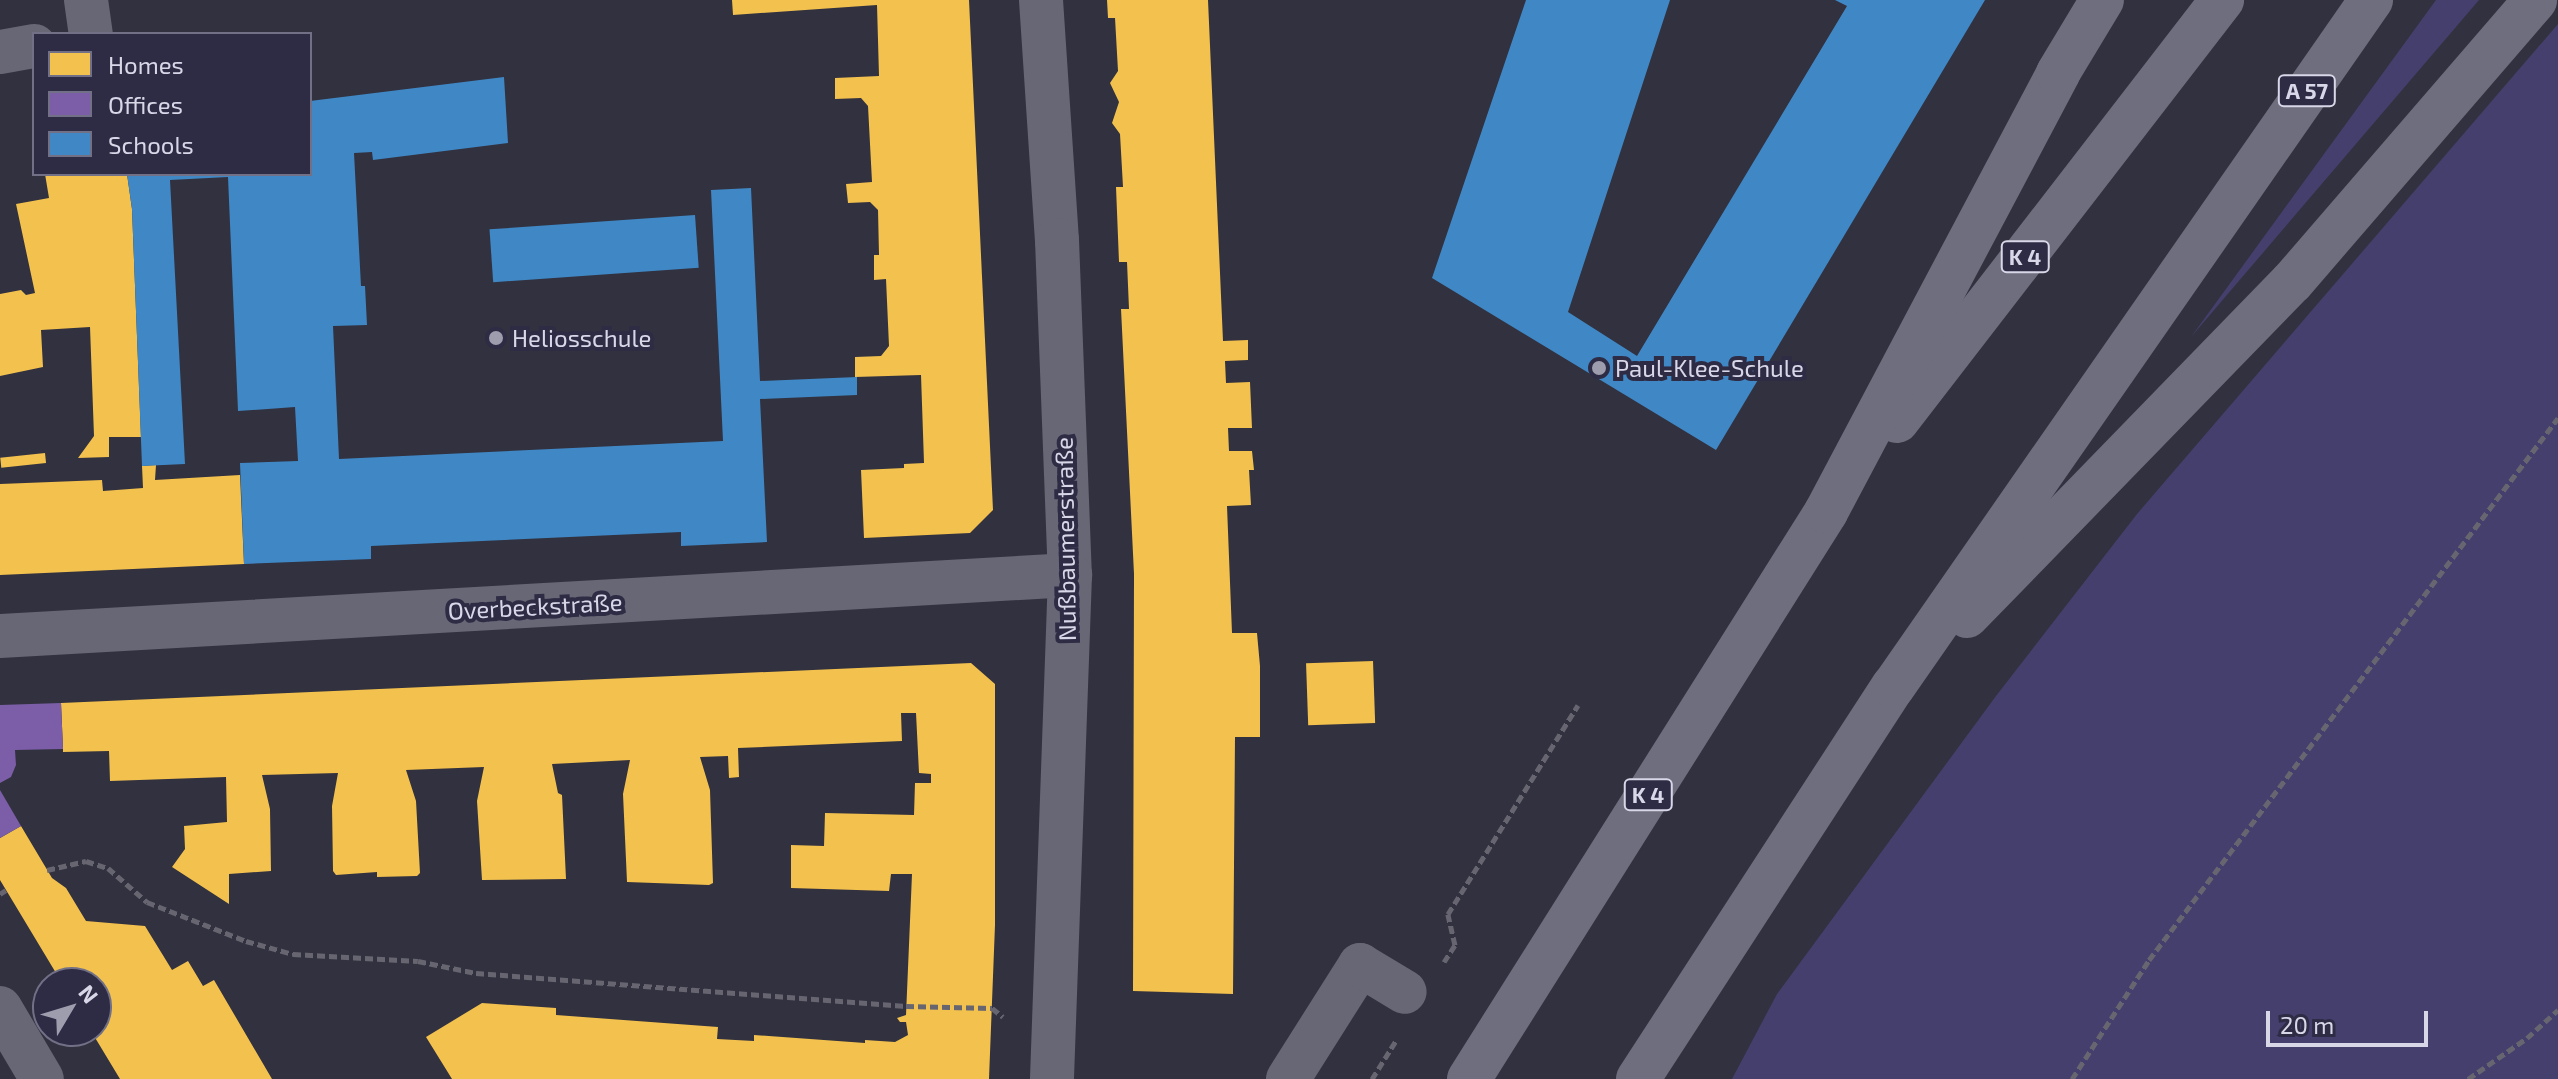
<!DOCTYPE html>
<html>
<head>
<meta charset="utf-8">
<style>
	body { margin:0 }
	#map { position:relative; width:2558px; height:1079px; overflow:hidden; background:#32313f; font-family:"Exo 2",sans-serif }
	div>[style] { position:absolute }
	.green>* { inset:0; background:#453f6d }
	.homes>* { inset:0; background:#f2c14e; transform-origin:0 0 }
	.offices>* { inset:0; background:#7b5ea7 }
	.schools>* { inset:0; background:#3f88c5; transform-origin:0 0 }
	.path>* { height:5px; margin-top:-2.5px; transform-origin:0; background:repeating-linear-gradient(90deg,#666570 0 8px,transparent 0 12px) }
	.minor>* { height:44px; margin:-22px; padding:0 22px; transform-origin:22px; border-radius:22px; background:#686775 }
	.highway>* { height:44px; margin:-22px; padding:0 22px; transform-origin:22px; border-radius:22px; background:#6f6e7e }
	.dots>* { width:22px; height:22px; translate:-50% -50%; box-sizing:border-box; border:4px solid #2e2b45; border-radius:50% }
	span { translate:-50% -50%; white-space:nowrap; text-align:center; line-height:1.15; -webkit-text-stroke:8px #2e2b45; paint-order:stroke }
	.shield-label span { padding:2px 6px; background:#2e2b45; border:2px solid; border-radius:6px; -webkit-text-stroke-width:0 }
	.shield-label { font-size:22px; color:#d8d7e8; font-weight:700 }
	.poi-label { font-size:24px; color:#d8d7e8 }
	.left { translate:0 -50%; text-align:left }
	.street-label { font-size:24px; color:#d8d7e8 }
	.legend { position:absolute; left:32px; top:32px; width:280px; height:144px; box-sizing:border-box; background:#2e2b45; border:2px solid #727086; margin:0; padding:10px 14px; list-style:none; font-size:24px; color:#d8d7e8 }
	.legend li { display:flex; align-items:center; gap:16px; height:40px }
	.legend b { width:40px; border:2px solid #727086 }
	.north { position:absolute; left:32px; top:967px; width:80px; height:80px; box-sizing:border-box; background:#2e2b45; border:2px solid #727086; border-radius:50%; rotate:52deg; font-size:22px; font-weight:700; line-height:32px; text-align:center; color:#d8d7e8 }
	.north::after { content:''; display:block; margin:auto; width:28px; height:36px; background:#9e9dad; clip-path:polygon(50% 0,100% 100%,50% 72%,0 100%) }
	.scale { position:absolute; left:2266px; top:1011px; width:162px; height:36px; box-sizing:border-box; border:4px solid #d8d7e8; border-top:0; padding-left:10px; font-size:24px; line-height:28px; white-space:nowrap; color:#d8d7e8; -webkit-text-stroke:6px #2e2b45; paint-order:stroke }
</style>
</head>
<body>
<div id="map">
	<div class="green">
		<i style="clip-path:polygon(2436px 0,2479px 0,2191px 337px)"></i>
		<i style="clip-path:polygon(2558px 24px,2558px 1079px,1732px 1079px,1777px 994px,1996px 696px,2137px 514px)"></i>
	</div>
	<div class="homes">
		<i style="clip-path:polygon(732px 0,969px 0,993px 510px,970px 533px,864px 538px,861px 470px,904px 468px,904px 464px,924px 463px,921px 375px,855px 377px,855px 357px,881px 356px,889px 346px,886px 279px,874px 280px,874px 255px,879px 255px,878px 210px,870px 202px,848px 203px,846px 184px,872px 182px,868px 106px,861px 98px,835px 99px,835px 78px,879px 76px,877px 5px,733px 15px)"></i>
		<i style="clip-path:polygon(1107px 0,1208px 0,1223px 341px,1248px 340px,1248px 360px,1225px 361px,1226px 383px,1250px 382px,1252px 428px,1228px 428px,1229px 451px,1252px 451px,1254px 470px,1249px 470px,1251px 505px,1227px 506px,1232px 633px,1257px 633px,1260px 666px,1260px 737px,1235px 737px,1233px 994px,1133px 991px,1134px 574px,1121px 309px,1129px 309px,1127px 262px,1119px 262px,1116px 187px,1123px 187px,1120px 134px,1112px 123px,1119px 102px,1110px 83px,1118px 71px,1115px 18px,1108px 18px)"></i>
		<i style="clip-path:polygon(45px 174px,127px 174px,132px 209px,141px 437px,109px 437px,109px 457px,78px 458px,94px 436px,90px 327px,41px 330px,43px 367px,0 376px,0 294px,21px 290px,26px 295px,35px 293px,16px 204px,49px 198px)"></i>
		<i style="left:45px;top:453px;width:10px;height:45px;rotate:84deg"></i>
		<i style="clip-path:polygon(156px 465px,155px 480px,240px 475px,244px 564px,0 575px,0 484px,102px 480px,103px 491px,143px 488px,142px 466px)"></i>
		<i style="left:1373px;top:661px;width:62px;height:67px;rotate:88deg"></i>
		<i style="clip-path:polygon(971px 663px,995px 684px,995px 925px,989px 1079px,452px 1079px,426px 1037px,482px 1003px,556px 1008px,556px 1015px,718px 1027px,717px 1039px,754px 1041px,754px 1035px,865px 1043px,865px 1040px,895px 1042px,908px 1035px,906px 1022px,900px 1022px,897px 1018px,906px 1015px,912px 874px,891px 874px,889px 891px,791px 888px,791px 845px,824px 846px,825px 813px,914px 815px,915px 783px,931px 783px,931px 774px,919px 773px,916px 713px,901px 713px,902px 741px,738px 748px,739px 777px,729px 778px,728px 756px,700px 757px,710px 790px,713px 883px,709px 885px,627px 882px,623px 794px,630px 760px,552px 764px,558px 793px,562px 795px,566px 879px,482px 880px,477px 801px,484px 767px,406px 770px,416px 801px,420px 873px,417px 876px,377px 877px,377px 872px,336px 875px,333px 871px,332px 806px,338px 773px,262px 775px,270px 809px,271px 871px,229px 874px,229px 904px,172px 867px,185px 849px,184px 826px,227px 822px,226px 777px,110px 781px,109px 751px,63px 752px,63px 749px,61px 703px)"></i>
		<i style="clip-path:polygon(21px 826px,52px 878px,66px 888px,86px 921px,145px 926px,172px 970px,188px 961px,203px 986px,214px 980px,272px 1079px,120px 1079px,91px 1031px,96px 1031px,96px 983px,62px 983px,0 880px,0 838px)"></i>
	</div>
	<div class="offices">
		<i style="clip-path:polygon(61px 703px,63px 749px,15px 750px,16px 765px,11px 777px,0 783px,0 705px)"></i>
		<i style="clip-path:polygon(0 790px,21px 826px,0 838px)"></i>
	</div>
	<div class="schools">
		<i style="clip-path:polygon(1526px 0,1670px 0,1568px 312px,1637px 356px,1847px 6px,1835px 0,1985px 0,1716px 450px,1432px 278px)"></i>
		<i style="clip-path:polygon(504px 77px,508px 143px,373px 160px,372px 152px,354px 153px,361px 286px,365px 286px,367px 325px,333px 326px,339px 459px,723px 441px,711px 190px,751px 188px,760px 381px,857px 377px,857px 395px,760px 399px,767px 542px,681px 546px,681px 532px,371px 546px,371px 559px,244px 564px,240px 463px,298px 461px,295px 407px,238px 411px,228px 177px,170px 180px,185px 464px,142px 466px,132px 209px,127px 174px,310px 174px,310px 101px)"></i>
		<i style="left:695px;top:215px;width:53px;height:206px;rotate:86deg"></i>
	</div>
	<div class="path">
		<i style="left:47px;top:870px;width:40px;rotate:-13deg"></i>
		<i style="left:86px;top:861px;width:23px;rotate:18deg"></i>
		<i style="left:108px;top:868px;width:52px;rotate:41.1deg"></i>
		<i style="left:147px;top:902px;width:106px;rotate:21.5deg"></i>
		<i style="left:246px;top:941px;width:49px;rotate:15.5deg"></i>
		<i style="left:293px;top:954px;width:125px;rotate:3.2deg"></i>
		<i style="left:418px;top:961px;width:59px;rotate:11.7deg"></i>
		<i style="left:476px;top:973px;width:431px;rotate:4.4deg"></i>
		<i style="left:906px;top:1006px;width:86px;rotate:1.3deg"></i>
		<i style="left:992px;top:1008px;width:14px;rotate:39deg"></i>
		<i style="left:0;top:894px;width:7px;rotate:-34deg"></i>
		<i style="left:1444px;top:962px;width:20px;rotate:-57deg"></i>
		<i style="left:1455px;top:945px;width:32px;rotate:-103deg"></i>
		<i style="left:1448px;top:914px;width:246px;rotate:-58.1deg"></i>
		<i style="left:1372px;top:1079px;width:47px;rotate:-58deg"></i>
		<i style="left:2072px;top:1079px;width:142px;rotate:-57.1deg"></i>
		<i style="left:2149px;top:960px;width:679px;rotate:-52.96deg"></i>
		<i style="left:2468px;top:1079px;width:72px;rotate:-34.8deg"></i>
		<i style="left:2527px;top:1038px;width:42px;rotate:-42.1deg"></i>
	</div>
	<div class="minor">
		<i style="left:86px;top:0;width:34px;rotate:82deg"></i>
		<i style="left:1041px;top:0;width:241px;rotate:86.2deg"></i>
		<i style="left:1057px;top:240px;width:335px;rotate:87.8deg"></i>
		<i style="left:1070px;top:575px;width:504px;rotate:92.05deg"></i>
		<i style="left:0;top:52px;width:35px;rotate:-10deg"></i>
		<i style="left:0;top:636px;width:1072px;rotate:-3.26deg"></i>
		<i style="left:0;top:1008px;width:82px;rotate:59.4deg"></i>
		<i style="left:1288px;top:1079px;width:135px;rotate:-57.7deg"></i>
		<i style="left:1360px;top:965px;width:52px;rotate:31deg"></i>
	</div>
	<div class="highway">
		<i style="left:1897px;top:421px;width:532px;rotate:-52.33deg"></i>
		<i style="left:1967px;top:616px;width:466px;rotate:-45.8deg"></i>
		<i style="left:2292px;top:282px;width:372px;rotate:-49.2deg"></i>
		<i style="left:1469px;top:1079px;width:670px;rotate:-57.8deg"></i>
		<i style="left:1826px;top:512px;width:497px;rotate:-62.1deg"></i>
		<i style="left:2058px;top:73px;width:85px;rotate:-58.9deg"></i>
		<i style="left:1638px;top:1079px;width:468px;rotate:-57deg"></i>
		<i style="left:1893px;top:687px;width:837px;rotate:-55.17deg"></i>
	</div>
	<div class="dots">
		<i style="left:496px;top:338px;background:#9e9dad"></i>
		<i style="left:1599px;top:368px;background:#9e9dad"></i>
	</div>
	<div class="shield-label">
		<span style="left:2307px;top:91px">A 57</span>
		<span style="left:2025px;top:257px">K 4</span>
		<span style="left:1648px;top:795px">K 4</span>
	</div>
	<div class="poi-label">
		<span class="left" style="left:512px;top:338px">Heliosschule</span>
		<span class="left" style="left:1615px;top:368px">Paul-Klee-Schule</span>
	</div>
	<div class="street-label">
		<span style="left:1065px;top:539px;rotate:-91deg">Nußbaumerstraße</span>
		<span style="left:535px;top:606px;rotate:-3deg">Overbeckstraße</span>
	</div>
	<ul class="legend">
	<li><b style="height:22px;background:#f2c14e"></b>Homes</li>
	<li><b style="height:22px;background:#7b5ea7"></b>Offices</li>
	<li><b style="height:22px;background:#3f88c5"></b>Schools</li>
	</ul>
	<div class="north">N</div>
	<div class="scale">20 m</div>
</div>
</body>
</html>
